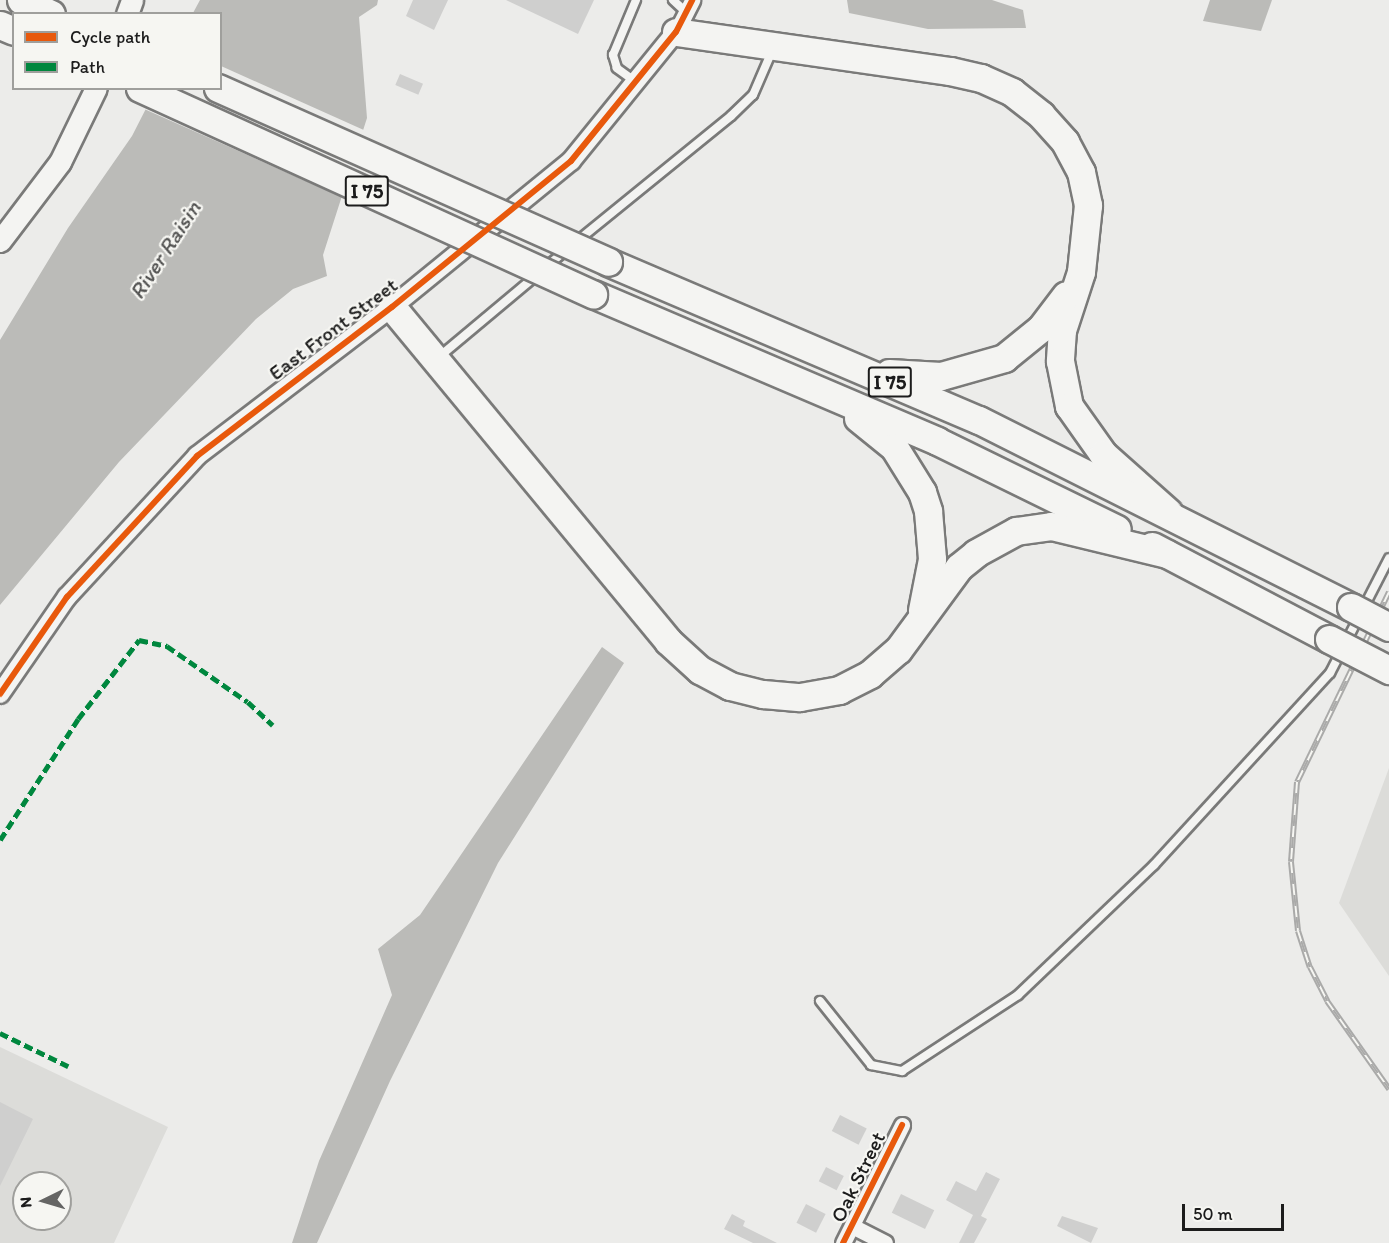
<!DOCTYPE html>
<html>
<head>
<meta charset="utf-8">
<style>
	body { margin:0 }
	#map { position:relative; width:1389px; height:1243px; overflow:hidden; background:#ececea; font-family:Itim,sans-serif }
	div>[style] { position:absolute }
	.built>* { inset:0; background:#dcdcd9 }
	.water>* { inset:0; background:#bbbbb8 }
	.pier>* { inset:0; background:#ececea }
	.building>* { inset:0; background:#cfcfce; transform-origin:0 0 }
	.roads { filter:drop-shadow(2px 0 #7a7a79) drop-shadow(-2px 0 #7a7a79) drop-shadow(0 2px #7a7a79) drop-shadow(0 -2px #7a7a79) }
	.service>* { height:8px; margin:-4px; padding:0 4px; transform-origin:4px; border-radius:4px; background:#f4f4f2 }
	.minor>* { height:15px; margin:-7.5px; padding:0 7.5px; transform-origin:7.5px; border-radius:7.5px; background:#f4f4f2 }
	.tertiary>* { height:18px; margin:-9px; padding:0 9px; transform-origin:9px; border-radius:9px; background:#f4f4f2 }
	.secondary>* { height:21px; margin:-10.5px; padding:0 10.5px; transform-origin:10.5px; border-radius:10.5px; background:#f4f4f2 }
	.motorway>* { height:27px; margin:-13.5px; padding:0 13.5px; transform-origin:13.5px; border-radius:13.5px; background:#f4f4f2 }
	.rail>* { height:6px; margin-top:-3px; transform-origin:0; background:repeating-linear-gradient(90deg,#f6f6f2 0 11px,#aaaaa9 0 22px); box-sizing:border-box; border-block:2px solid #aaaaa9 }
	.bridges { filter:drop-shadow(2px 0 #7a7a79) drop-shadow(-2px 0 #7a7a79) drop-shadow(0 2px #7a7a79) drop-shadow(0 -2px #7a7a79) }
	.motorway-bridge>* { height:27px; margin:-13.5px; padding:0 13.5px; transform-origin:13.5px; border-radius:13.5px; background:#f4f4f2 }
	.quiet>* { height:4.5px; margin-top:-2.25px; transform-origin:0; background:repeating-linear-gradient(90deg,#00873e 0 9px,transparent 0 13.5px) }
	.cycleway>* { height:6px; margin:-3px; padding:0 3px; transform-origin:3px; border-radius:3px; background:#e8590c }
	span { translate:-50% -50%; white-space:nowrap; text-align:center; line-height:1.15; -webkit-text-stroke:4.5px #f6f6f2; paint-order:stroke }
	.shield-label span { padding:2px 4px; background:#f6f6f2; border:2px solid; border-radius:4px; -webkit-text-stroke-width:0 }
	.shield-label { font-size:20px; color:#1c1c1c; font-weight:700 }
	.street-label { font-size:21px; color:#1c1c1c }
	.water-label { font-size:22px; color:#535352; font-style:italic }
	.legend { position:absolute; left:12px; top:12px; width:210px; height:78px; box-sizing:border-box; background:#f6f6f2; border:2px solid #9f9f9c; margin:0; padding:8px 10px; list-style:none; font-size:18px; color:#1c1c1c }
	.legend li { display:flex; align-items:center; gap:12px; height:30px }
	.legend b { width:30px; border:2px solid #9f9f9c }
	.north { position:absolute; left:12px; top:1171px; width:60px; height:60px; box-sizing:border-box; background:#f6f6f2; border:2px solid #9f9f9c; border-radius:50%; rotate:265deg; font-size:16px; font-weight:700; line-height:24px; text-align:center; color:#1c1c1c }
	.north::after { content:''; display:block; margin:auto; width:21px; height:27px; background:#656564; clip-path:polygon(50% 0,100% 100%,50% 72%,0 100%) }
	.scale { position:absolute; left:1182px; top:1204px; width:102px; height:27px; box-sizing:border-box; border:3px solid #1c1c1c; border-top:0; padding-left:8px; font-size:18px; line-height:21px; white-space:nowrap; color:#1c1c1c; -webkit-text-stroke:4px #f6f6f2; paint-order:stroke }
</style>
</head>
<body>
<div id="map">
	<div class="built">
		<i style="clip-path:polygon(1389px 768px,1389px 976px,1339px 903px)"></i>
		<i style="clip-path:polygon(evenodd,0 1047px,168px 1127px,114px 1243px,0 1243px,0 1047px,24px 1183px,60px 1183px,60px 1219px,24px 1219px,24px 1183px)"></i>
	</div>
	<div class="water">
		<i style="clip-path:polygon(200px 0,378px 0,377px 5px,359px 17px,367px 118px,323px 255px,327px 276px,293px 289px,256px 319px,119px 462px,0 605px,0 340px,68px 228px,132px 136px,156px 89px,220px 88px,220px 14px,193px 13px)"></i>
		<i style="clip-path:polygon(847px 0,992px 0,1023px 10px,1026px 28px,928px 29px,849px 13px)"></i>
		<i style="clip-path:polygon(1210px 0,1272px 0,1261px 31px,1203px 21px)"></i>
		<i style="clip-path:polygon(602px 647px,624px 663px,498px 863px,390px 1081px,317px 1243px,292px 1243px,319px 1161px,392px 995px,378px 949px,420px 915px)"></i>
	</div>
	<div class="pier">
		<i style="clip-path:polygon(221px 66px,366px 131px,346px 199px,142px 108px,152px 88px,220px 88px)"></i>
	</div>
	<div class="building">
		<i style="clip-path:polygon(413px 0,448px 0,434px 30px,406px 16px)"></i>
		<i style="clip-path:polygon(506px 0,594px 0,578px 34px)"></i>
		<i style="left:400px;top:74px;width:25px;height:12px;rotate:23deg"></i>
		<i style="clip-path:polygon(0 1102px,33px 1119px,0 1186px)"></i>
		<i style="left:840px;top:1115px;width:30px;height:18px;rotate:27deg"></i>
		<i style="left:826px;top:1167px;width:20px;height:16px;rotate:27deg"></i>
		<i style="clip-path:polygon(986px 1172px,1000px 1179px,981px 1216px,987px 1219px,974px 1243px,959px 1243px,973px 1215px,946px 1200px,956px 1181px,976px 1191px)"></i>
		<i style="left:901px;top:1194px;width:37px;height:21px;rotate:26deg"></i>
		<i style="left:806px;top:1204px;width:22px;height:21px;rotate:27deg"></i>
		<i style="clip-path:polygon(732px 1214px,745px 1221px,743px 1226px,777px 1243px,753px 1243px,724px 1229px)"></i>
		<i style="clip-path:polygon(1062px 1216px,1098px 1228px,1091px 1243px,1057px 1226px)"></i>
	</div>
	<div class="roads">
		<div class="service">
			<i style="left:673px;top:0;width:18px;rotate:43deg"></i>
			<i style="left:636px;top:82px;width:24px;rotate:-144deg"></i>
			<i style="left:617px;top:68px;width:14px;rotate:-107deg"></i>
			<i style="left:613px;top:55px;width:60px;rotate:-67.3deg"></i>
			<i style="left:576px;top:242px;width:200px;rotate:-39.1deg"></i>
			<i style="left:731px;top:116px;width:30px;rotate:-44deg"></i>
			<i style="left:753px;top:95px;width:48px;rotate:-66.6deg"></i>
			<i style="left:546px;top:267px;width:26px;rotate:-40deg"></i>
			<i style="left:440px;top:356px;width:126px;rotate:-39.9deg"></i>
			<i style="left:820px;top:1001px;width:82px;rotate:51.4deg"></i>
			<i style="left:871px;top:1065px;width:32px;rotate:11deg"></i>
			<i style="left:902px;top:1071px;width:139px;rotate:-33.2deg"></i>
			<i style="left:1018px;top:995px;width:188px;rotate:-43.7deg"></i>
			<i style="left:1154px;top:865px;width:260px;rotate:-47.5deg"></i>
			<i style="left:1330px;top:673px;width:129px;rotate:-62.8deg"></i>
		</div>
		<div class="minor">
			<i style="left:676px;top:32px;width:36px;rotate:-63deg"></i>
			<i style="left:852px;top:1226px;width:37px;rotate:27deg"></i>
			<i style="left:843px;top:1243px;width:132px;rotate:-63.4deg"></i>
		</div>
		<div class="tertiary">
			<i style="left:0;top:694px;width:118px;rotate:-55.4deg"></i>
			<i style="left:67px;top:597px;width:192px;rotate:-47.3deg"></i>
			<i style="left:197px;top:456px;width:245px;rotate:-37.4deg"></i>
			<i style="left:392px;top:307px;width:231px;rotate:-39.2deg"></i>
			<i style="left:571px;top:161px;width:166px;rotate:-50.9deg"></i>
		</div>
		<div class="secondary">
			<i style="left:127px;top:14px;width:15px;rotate:-70deg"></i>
			<i style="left:0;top:241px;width:99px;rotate:-52.8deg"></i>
			<i style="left:60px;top:162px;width:82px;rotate:-64.1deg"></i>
		</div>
		<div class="motorway">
			<i style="left:21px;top:0;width:33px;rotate:25deg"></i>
			<i style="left:0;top:25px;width:15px;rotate:23deg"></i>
			<i style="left:676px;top:32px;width:277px;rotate:8.1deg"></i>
			<i style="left:950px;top:71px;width:32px;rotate:13deg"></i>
			<i style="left:981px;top:78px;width:34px;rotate:24deg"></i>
			<i style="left:1012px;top:92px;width:37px;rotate:38deg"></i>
			<i style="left:1041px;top:115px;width:36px;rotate:48deg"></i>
			<i style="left:1065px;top:142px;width:34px;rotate:62deg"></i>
			<i style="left:1081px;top:172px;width:34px;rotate:78deg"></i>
			<i style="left:1088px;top:205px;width:67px;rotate:96deg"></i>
			<i style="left:1081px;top:272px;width:61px;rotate:108.1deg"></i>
			<i style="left:1062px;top:330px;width:31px;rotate:94deg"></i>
			<i style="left:1060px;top:361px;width:46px;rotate:78.7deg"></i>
			<i style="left:1069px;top:406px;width:59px;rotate:54.7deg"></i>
			<i style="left:1103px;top:454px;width:87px;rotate:41.7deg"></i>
			<i style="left:608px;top:262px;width:403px;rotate:23.1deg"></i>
			<i style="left:979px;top:420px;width:416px;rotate:26.7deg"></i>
			<i style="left:593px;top:294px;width:374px;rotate:23.1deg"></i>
			<i style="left:937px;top:441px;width:200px;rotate:26.1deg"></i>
			<i style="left:392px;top:307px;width:433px;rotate:50.4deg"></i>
			<i style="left:668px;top:641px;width:43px;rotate:42.2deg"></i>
			<i style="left:700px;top:670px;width:34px;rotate:28deg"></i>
			<i style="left:730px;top:686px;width:34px;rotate:14deg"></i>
			<i style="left:763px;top:694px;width:37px;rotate:5deg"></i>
			<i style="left:800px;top:697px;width:40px;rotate:-10deg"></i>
			<i style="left:839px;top:690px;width:35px;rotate:-27deg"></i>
			<i style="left:870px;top:674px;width:37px;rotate:-41deg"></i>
			<i style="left:898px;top:650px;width:103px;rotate:-53.7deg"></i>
			<i style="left:959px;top:567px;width:22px;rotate:-39deg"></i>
			<i style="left:976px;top:553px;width:46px;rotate:-28.8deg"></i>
			<i style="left:1016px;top:531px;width:35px;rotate:-8deg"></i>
			<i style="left:1051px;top:526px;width:119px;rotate:13.6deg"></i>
			<i style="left:889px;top:373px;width:52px;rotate:3.3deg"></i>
			<i style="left:941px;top:376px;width:66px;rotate:-15.9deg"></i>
			<i style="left:1004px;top:358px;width:48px;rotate:-39deg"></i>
			<i style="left:1041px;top:328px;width:41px;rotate:-52.9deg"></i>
			<i style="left:858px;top:418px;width:46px;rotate:38.9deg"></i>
			<i style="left:894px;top:447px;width:53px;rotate:58.1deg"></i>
			<i style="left:922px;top:492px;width:20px;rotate:72deg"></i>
			<i style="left:928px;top:511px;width:48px;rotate:85.2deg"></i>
			<i style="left:932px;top:559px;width:52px;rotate:101.1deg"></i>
			<i style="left:1152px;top:546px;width:200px;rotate:27.7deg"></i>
		</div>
	</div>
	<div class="rail">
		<i style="left:1389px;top:592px;width:211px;rotate:115.8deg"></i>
		<i style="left:1297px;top:782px;width:80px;rotate:94.3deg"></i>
		<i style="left:1291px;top:862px;width:69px;rotate:84.2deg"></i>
		<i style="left:1298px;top:931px;width:38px;rotate:72deg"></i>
		<i style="left:1310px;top:967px;width:38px;rotate:63deg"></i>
		<i style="left:1327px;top:1001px;width:108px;rotate:54.8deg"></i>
	</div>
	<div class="bridges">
		<div class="motorway-bridge">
			<i style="left:140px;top:88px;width:498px;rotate:24.5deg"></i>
			<i style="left:218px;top:88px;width:427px;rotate:24deg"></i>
			<i style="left:1351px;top:607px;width:43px;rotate:27.8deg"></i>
			<i style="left:1329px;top:639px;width:68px;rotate:27.3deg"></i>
		</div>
	</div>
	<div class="quiet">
		<i style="left:0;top:840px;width:144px;rotate:-57.2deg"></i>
		<i style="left:78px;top:719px;width:100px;rotate:-52.3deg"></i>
		<i style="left:139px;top:640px;width:29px;rotate:12deg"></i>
		<i style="left:167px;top:646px;width:98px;rotate:34.7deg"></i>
		<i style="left:248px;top:702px;width:34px;rotate:43deg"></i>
		<i style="left:0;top:1033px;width:76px;rotate:25.9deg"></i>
	</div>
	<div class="cycleway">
		<i style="left:0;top:694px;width:118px;rotate:-55.4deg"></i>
		<i style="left:67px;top:597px;width:192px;rotate:-47.3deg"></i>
		<i style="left:197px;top:456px;width:245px;rotate:-37.4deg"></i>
		<i style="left:392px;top:307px;width:231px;rotate:-39.2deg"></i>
		<i style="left:571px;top:161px;width:166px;rotate:-50.9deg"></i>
		<i style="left:676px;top:32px;width:36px;rotate:-63deg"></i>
		<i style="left:843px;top:1243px;width:132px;rotate:-63.4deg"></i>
	</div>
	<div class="shield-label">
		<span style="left:367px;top:191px">I 75</span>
		<span style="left:890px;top:382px">I 75</span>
	</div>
	<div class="street-label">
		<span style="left:333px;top:329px;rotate:-37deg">East Front Street</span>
		<span style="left:858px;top:1177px;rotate:-64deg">Oak Street</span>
	</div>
	<div class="water-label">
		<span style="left:165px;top:250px;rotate:-57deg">River Raisin</span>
	</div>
	<ul class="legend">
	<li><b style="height:8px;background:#e8590c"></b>Cycle path</li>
	<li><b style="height:8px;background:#00873e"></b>Path</li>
	</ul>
	<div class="north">N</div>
	<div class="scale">50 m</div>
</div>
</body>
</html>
